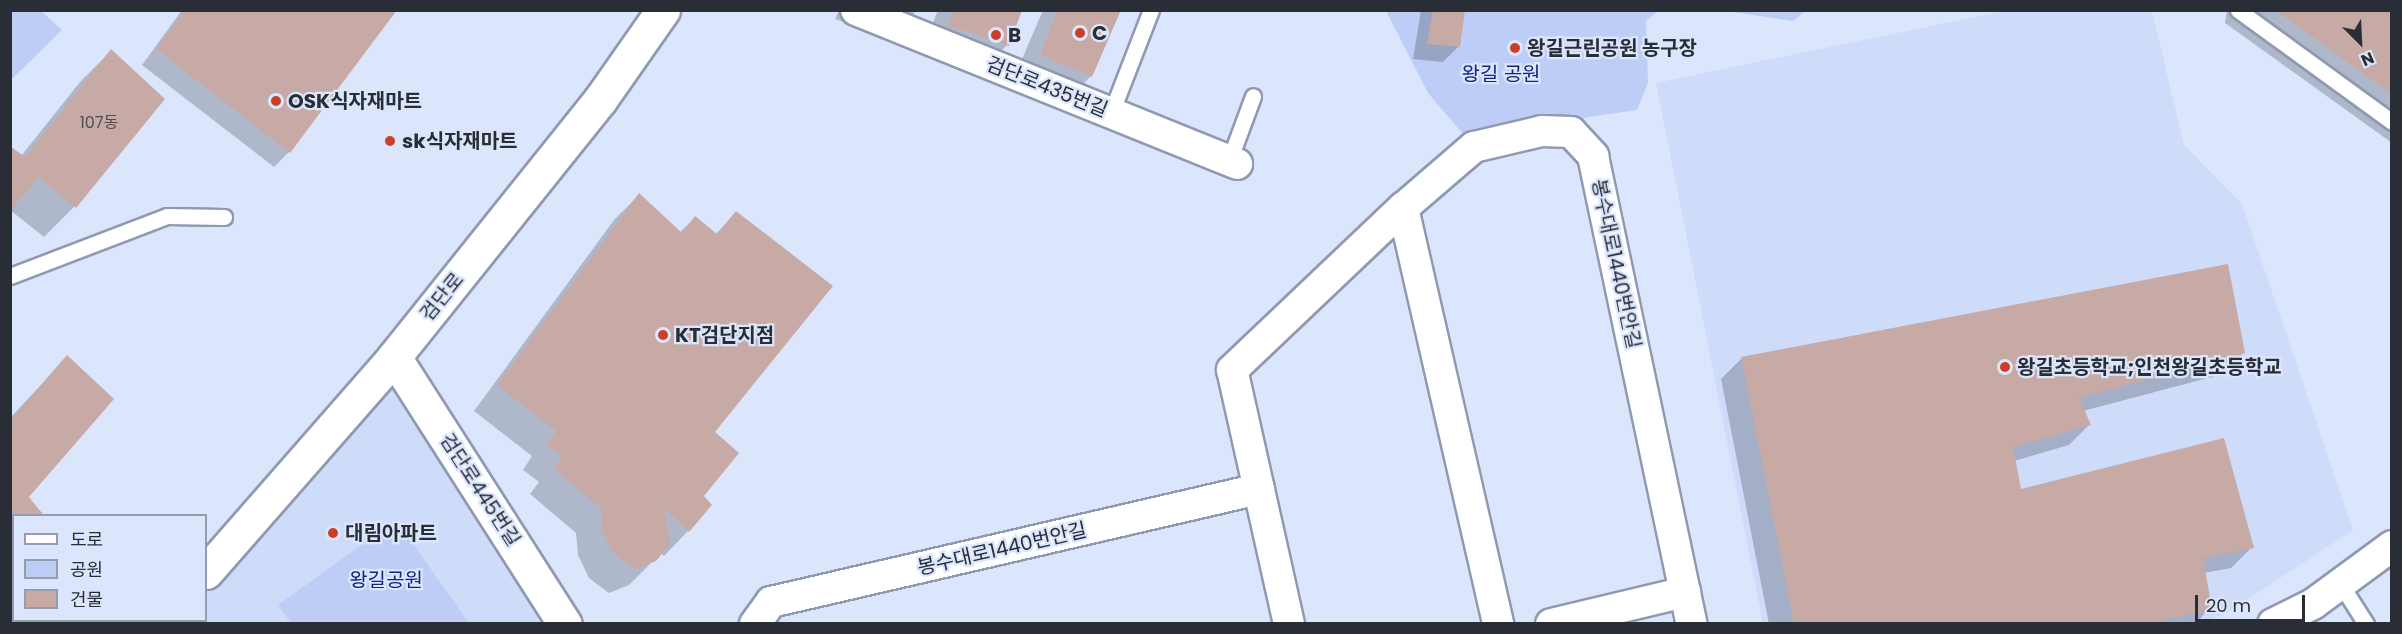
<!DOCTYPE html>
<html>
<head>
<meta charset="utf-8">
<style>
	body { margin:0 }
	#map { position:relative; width:2402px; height:634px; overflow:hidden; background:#dbe6fd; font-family:Poppins,"Noto Sans KR",sans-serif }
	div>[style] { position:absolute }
	.built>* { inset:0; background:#cedbf9 }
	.green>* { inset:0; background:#bdcdf5 }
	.shadow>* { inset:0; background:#0003 }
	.building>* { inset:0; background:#c7aaa5 }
	.roads { filter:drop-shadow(2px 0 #8f99af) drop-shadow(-2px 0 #8f99af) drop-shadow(0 2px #8f99af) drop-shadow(0 -2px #8f99af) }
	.lane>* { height:15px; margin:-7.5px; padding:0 7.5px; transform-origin:7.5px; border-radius:7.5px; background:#fff }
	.street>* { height:30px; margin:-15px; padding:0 15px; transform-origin:15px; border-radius:15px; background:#fff }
	.secondary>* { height:33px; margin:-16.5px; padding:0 16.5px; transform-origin:16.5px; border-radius:16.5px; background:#fff }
	.dots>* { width:16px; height:16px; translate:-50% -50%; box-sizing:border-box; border:3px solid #dbe6fd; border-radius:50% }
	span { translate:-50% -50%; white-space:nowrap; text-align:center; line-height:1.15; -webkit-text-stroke:4.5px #dbe6fd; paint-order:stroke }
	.number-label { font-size:16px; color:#504c52 }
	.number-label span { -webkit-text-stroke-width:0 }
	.poi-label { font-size:20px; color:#292d36; font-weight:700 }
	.left { translate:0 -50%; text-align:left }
	.park-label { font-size:20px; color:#14277f }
	.street-label { font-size:20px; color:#292d36 }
	.frame { position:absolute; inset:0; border:12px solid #292d36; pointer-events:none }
	.legend { position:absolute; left:12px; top:514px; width:195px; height:108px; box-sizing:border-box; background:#dbe6fd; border:2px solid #949cad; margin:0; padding:8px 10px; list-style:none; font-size:18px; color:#292d36 }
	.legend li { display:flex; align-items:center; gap:12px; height:30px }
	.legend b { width:30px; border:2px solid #949cad }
	.north { position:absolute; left:2330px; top:12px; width:60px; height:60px; -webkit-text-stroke:4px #dbe6fd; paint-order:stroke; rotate:156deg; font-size:16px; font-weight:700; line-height:24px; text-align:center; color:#292d36 }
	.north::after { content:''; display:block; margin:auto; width:21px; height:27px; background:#292d36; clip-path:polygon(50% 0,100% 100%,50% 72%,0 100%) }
	.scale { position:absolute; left:2195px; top:595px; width:110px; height:27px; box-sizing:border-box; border:3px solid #292d36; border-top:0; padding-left:8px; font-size:18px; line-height:21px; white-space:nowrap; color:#292d36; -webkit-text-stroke:4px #dbe6fd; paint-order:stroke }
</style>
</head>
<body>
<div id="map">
	<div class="built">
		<i style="clip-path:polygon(2004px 11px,2152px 11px,2184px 145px,2242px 204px,2353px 530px,2230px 611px,2202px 623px,1763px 623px,1656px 83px)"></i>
		<i style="clip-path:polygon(394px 357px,565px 624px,163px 624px,166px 621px,206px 620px,206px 574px)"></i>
	</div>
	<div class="green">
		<i style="clip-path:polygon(11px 10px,41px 11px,62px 30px,11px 80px)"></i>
		<i style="clip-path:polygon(1386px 11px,1658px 11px,1646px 21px,1648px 83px,1637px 110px,1589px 117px,1474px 147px,1428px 93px)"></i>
		<i style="clip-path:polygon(1726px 11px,1805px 11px,1793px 21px)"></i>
		<i style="clip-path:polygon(396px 520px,469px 623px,291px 623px,278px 605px)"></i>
	</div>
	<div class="shadow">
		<i style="clip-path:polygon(182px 10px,395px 10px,289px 152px,274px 167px,142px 65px)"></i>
		<i style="clip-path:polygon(839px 10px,917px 10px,888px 39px,835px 19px)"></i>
		<i style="clip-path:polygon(938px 10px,1021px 10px,1007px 45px,979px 74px,921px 53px)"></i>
		<i style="clip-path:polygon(1043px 10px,1119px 10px,1091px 76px,1063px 105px,1012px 83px)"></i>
		<i style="clip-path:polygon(1421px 10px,1464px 10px,1458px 47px,1443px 62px,1413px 59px)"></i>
		<i style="clip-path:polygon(2227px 10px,2392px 10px,2392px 143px,2225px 23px)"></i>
		<i style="clip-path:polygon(111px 51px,74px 207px,44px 237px,10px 210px,21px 156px,80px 82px)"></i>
		<i style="clip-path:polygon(639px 195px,679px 233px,695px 218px,715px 235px,736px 213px,713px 432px,702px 496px,688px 531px,664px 556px,661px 553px,629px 585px,609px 593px,589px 578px,578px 555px,576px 533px,530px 494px,539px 482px,523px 470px,532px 456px,474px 411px,614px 220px)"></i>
		<i style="clip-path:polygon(2243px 353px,2223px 374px,2083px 411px,2089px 425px,2069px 445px,2014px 461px,2020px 491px,2252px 547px,2231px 568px,2204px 573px,2210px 608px,2195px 624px,1769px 624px,1721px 379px,1742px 358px)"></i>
		<i style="clip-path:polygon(67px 357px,27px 497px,43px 514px,14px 516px,10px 552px,10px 418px)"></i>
	</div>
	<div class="building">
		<i style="clip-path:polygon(184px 10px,397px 10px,290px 153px,156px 49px)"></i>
		<i style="clip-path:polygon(954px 10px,1022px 10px,1009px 46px,948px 25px)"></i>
		<i style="clip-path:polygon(1058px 10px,1121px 10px,1092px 77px,1040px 55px)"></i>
		<i style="clip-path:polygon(1433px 10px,1465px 10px,1460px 47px,1427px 44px)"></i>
		<i style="clip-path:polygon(2275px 10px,2392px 10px,2392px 94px)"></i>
		<i style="clip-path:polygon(111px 49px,165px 99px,76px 208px,39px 177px,10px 211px,10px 146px,25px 157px)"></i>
		<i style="clip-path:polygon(639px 193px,682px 233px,695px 216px,717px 234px,736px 211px,833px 286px,715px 432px,739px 453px,704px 496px,712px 505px,689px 532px,664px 508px,670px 544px,656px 561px,634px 569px,614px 554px,602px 530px,601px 508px,554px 469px,562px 457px,546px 445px,556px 431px,497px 385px)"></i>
		<i style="clip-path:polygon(2228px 264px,2245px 353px,2079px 398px,2091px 425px,2013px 447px,2021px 489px,2224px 438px,2254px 548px,2203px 558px,2212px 609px,2148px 624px,1794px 624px,1741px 357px)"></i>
		<i style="clip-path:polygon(67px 355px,114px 399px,29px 497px,44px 516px,14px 516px,14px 551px,10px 554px,10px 421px)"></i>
	</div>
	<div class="roads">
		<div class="lane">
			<i style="left:2238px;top:10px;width:190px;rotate:36deg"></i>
			<i style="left:1111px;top:113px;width:110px;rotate:-68.8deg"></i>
			<i style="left:1229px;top:161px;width:69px;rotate:-69.7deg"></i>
			<i style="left:10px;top:276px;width:168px;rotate:-20.9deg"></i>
			<i style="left:167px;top:216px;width:57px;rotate:1deg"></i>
			<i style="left:2340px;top:583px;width:49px;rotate:57.6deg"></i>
		</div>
		<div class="street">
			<i style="left:856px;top:10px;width:411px;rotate:22deg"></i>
			<i style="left:1403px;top:208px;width:427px;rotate:77.1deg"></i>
			<i style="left:755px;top:624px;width:27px;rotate:-54deg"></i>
			<i style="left:771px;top:602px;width:501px;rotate:-13.04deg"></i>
			<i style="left:1289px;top:624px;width:260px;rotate:-102.6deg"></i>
			<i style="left:1232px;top:370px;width:236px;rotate:-43.5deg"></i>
			<i style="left:1403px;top:208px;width:94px;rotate:-40.7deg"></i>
			<i style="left:1474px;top:147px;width:70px;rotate:-13.2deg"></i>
			<i style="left:1542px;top:131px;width:29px;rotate:2deg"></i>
			<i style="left:1571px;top:132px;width:33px;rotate:47deg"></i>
			<i style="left:1593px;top:156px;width:478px;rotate:78.1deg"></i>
			<i style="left:1551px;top:624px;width:138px;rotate:-13.4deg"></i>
			<i style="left:2273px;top:624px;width:45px;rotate:-26.6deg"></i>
			<i style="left:2313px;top:604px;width:98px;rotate:-36.3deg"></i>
		</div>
		<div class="secondary">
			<i style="left:394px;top:357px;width:317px;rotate:57.4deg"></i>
			<i style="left:206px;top:572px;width:286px;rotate:-48.8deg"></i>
			<i style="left:394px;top:357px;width:329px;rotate:-51.3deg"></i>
			<i style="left:600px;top:100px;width:110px;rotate:-55deg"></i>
			<i style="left:161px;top:624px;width:4px;rotate:-63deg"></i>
		</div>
	</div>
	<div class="dots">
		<i style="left:1080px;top:33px;background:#cb3f29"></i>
		<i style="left:996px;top:35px;background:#cb3f29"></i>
		<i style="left:1515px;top:48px;background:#cb3f29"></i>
		<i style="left:276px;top:101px;background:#cb3f29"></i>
		<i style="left:390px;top:141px;background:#cb3f29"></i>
		<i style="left:663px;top:335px;background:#cb3f29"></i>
		<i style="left:2005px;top:367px;background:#cb3f29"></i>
		<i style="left:333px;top:533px;background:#cb3f29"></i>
	</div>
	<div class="number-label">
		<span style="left:99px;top:123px">107동</span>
	</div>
	<div class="poi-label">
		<span class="left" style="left:1092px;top:33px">C</span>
		<span class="left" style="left:1008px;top:35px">B</span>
		<span class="left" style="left:1527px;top:48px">왕길근린공원 농구장</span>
		<span class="left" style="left:288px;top:101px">OSK식자재마트</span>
		<span class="left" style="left:402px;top:141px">sk식자재마트</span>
		<span class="left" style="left:675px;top:335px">KT검단지점</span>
		<span class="left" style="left:2017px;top:367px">왕길초등학교;인천왕길초등학교</span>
		<span class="left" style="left:345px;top:533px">대림아파트</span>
	</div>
	<div class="park-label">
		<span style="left:1501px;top:74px">왕길 공원</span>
		<span style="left:386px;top:580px">왕길공원</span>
	</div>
	<div class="street-label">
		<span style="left:1047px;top:87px;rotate:22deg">검단로435번길</span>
		<span style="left:1616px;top:264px;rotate:78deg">봉수대로1440번안길</span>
		<span style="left:442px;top:297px;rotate:-51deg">검단로</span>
		<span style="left:480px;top:490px;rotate:57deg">검단로445번길</span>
		<span style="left:1002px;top:549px;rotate:-13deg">봉수대로1440번안길</span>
	</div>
	<div class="frame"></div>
	<ul class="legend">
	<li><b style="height:8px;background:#fff"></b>도로</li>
	<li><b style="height:16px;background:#bdcdf5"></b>공원</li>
	<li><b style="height:16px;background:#c7aaa5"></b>건물</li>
	</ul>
	<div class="north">N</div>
	<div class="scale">20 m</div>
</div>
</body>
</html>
